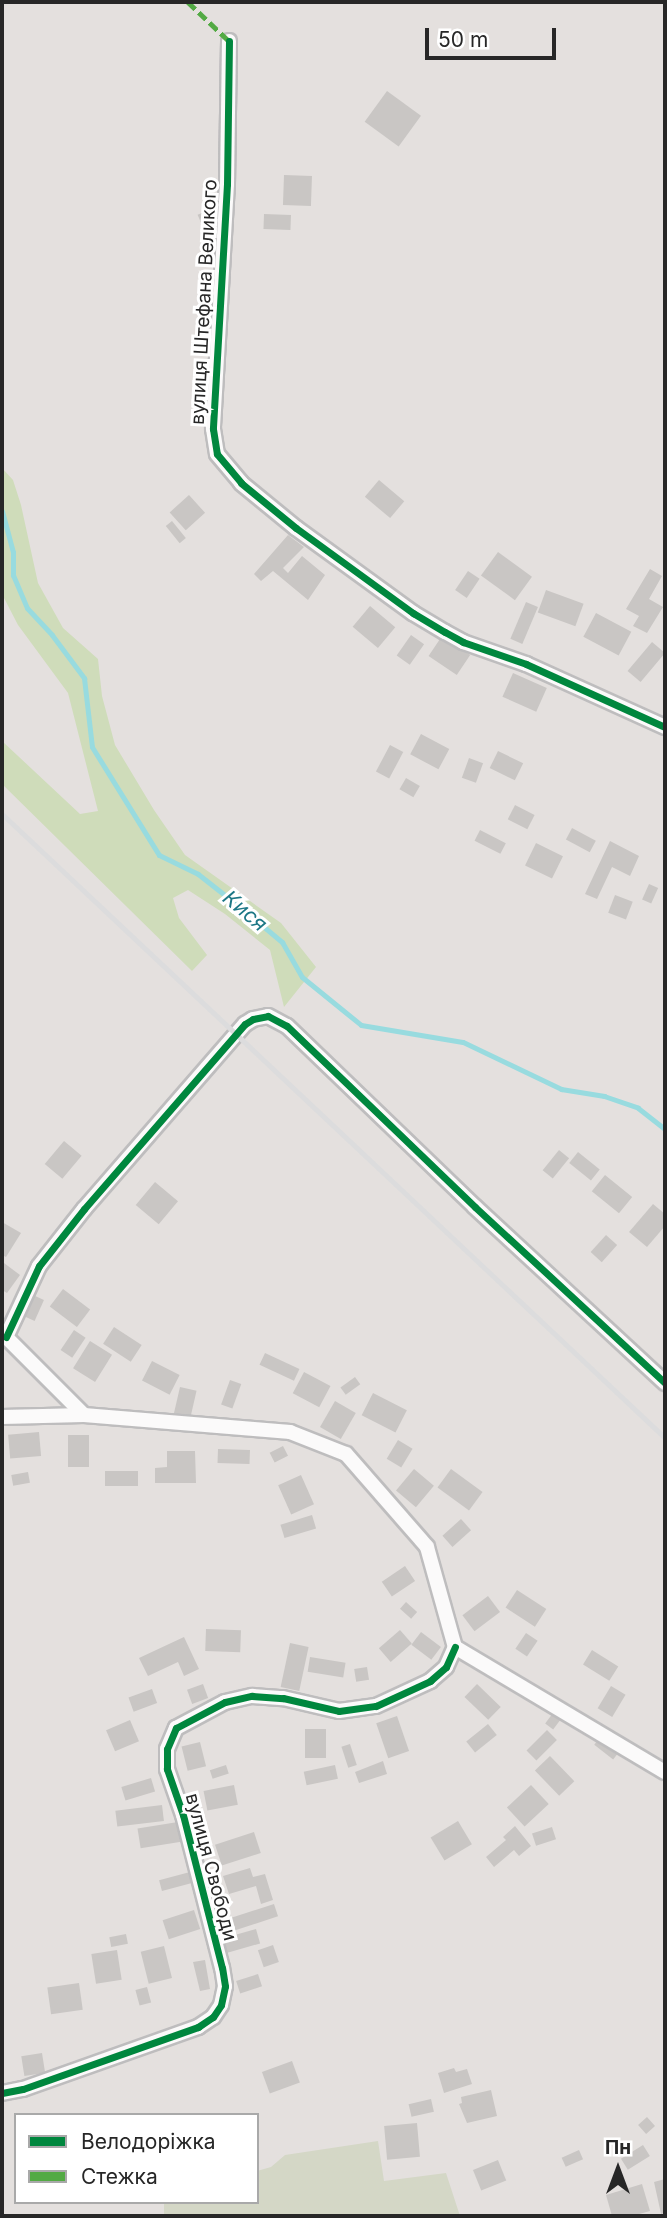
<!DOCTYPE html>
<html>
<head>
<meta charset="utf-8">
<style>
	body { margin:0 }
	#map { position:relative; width:667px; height:2218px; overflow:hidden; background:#e4e0de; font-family:Inter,sans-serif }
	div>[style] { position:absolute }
	.green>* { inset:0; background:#cfdcba }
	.cemetery>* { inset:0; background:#d4d7c6 }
	.stream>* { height:5px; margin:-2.5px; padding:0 2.5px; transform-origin:2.5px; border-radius:2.5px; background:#98dbdf }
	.building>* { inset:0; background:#c9c6c4; transform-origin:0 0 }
	.roads { filter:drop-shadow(2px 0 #bebdbe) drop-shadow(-2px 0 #bebdbe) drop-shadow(0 2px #bebdbe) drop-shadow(0 -2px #bebdbe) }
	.minor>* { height:14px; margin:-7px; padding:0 7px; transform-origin:7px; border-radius:7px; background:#fbfafa }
	.rail>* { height:5px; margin:-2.5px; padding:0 2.5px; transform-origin:2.5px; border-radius:2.5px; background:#dcdcdd }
	.quiet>* { height:5px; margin-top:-2.5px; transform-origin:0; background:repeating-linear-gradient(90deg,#53aa44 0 10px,transparent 0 15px) }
	.cycleway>* { height:7px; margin:-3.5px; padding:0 3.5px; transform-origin:3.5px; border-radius:3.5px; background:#00873e }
	span { translate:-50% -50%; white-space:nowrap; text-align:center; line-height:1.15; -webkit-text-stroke:6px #fff; paint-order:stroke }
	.street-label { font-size:19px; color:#272727 }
	.water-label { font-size:21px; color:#1c7785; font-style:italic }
	.frame { position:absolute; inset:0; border:4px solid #272727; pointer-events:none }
	.legend { position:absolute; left:14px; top:2113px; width:245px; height:91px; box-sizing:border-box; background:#fff; border:2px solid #a9a9a9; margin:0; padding:9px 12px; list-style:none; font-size:21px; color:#272727 }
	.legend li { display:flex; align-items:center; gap:14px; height:35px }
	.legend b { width:35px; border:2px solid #a9a9a9 }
	.north { position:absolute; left:583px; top:2134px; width:70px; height:70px; -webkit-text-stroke:5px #fff; paint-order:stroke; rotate:0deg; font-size:19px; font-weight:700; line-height:28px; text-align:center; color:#272727 }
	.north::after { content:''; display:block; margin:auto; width:24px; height:32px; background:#272727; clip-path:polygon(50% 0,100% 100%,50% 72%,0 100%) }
	.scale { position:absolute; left:425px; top:28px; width:131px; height:32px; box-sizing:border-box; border:4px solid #272727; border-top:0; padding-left:9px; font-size:21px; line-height:24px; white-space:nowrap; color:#272727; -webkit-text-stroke:5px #fff; paint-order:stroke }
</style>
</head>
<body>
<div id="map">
	<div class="green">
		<i style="clip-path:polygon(2px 468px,13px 480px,21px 505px,38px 583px,63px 628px,98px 659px,102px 696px,115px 745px,154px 810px,185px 855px,281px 923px,316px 967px,284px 1007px,270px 950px,225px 914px,188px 890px,173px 898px,179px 918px,207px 955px,192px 971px,2px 784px,2px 741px,80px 814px,98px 811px,68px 693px,18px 625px,3px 596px)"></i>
	</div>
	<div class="cemetery">
		<i style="clip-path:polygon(378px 2141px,384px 2181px,446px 2173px,460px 2216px,164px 2216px,164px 2202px,257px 2202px,257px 2171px,271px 2167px,285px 2155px)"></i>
	</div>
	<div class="stream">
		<i style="left:2px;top:511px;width:42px;rotate:75deg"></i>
		<i style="left:13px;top:552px;width:23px;rotate:90deg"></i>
		<i style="left:13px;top:575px;width:36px;rotate:67deg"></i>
		<i style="left:27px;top:608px;width:37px;rotate:47deg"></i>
		<i style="left:52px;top:635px;width:54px;rotate:53.3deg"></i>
		<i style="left:84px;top:678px;width:69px;rotate:83.4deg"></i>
		<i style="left:92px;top:747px;width:127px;rotate:58.2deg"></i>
		<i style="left:159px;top:855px;width:43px;rotate:26deg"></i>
		<i style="left:198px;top:874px;width:53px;rotate:38.2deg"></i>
		<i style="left:240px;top:907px;width:55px;rotate:39.8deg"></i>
		<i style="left:282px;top:942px;width:40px;rotate:60.3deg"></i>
		<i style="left:302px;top:977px;width:76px;rotate:39.1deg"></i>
		<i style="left:361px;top:1025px;width:103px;rotate:9.5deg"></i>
		<i style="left:463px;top:1042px;width:109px;rotate:25.6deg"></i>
		<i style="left:561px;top:1089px;width:44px;rotate:9.2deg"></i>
		<i style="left:604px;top:1096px;width:36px;rotate:19deg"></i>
		<i style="left:638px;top:1108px;width:34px;rotate:38deg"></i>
	</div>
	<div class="building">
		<i style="left:387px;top:91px;width:42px;height:38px;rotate:36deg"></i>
		<i style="left:284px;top:175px;width:28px;height:30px;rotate:2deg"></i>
		<i style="left:216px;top:207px;width:15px;height:20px;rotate:67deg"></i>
		<i style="left:264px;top:214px;width:27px;height:15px;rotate:2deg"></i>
		<i style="left:379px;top:480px;width:33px;height:22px;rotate:40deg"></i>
		<i style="left:189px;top:495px;width:24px;height:26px;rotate:48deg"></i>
		<i style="left:172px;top:521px;width:22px;height:8px;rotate:51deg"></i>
		<i style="clip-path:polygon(288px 535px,304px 547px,283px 568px,288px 573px,302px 556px,325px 575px,308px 600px,273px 571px,261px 581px,254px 574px)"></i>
		<i style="left:498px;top:552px;width:42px;height:29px;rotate:36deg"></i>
		<i style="clip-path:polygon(650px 569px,662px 576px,649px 599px,663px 607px,647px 633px,633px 626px,639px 616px,626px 609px)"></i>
		<i style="left:468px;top:571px;width:14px;height:23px;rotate:34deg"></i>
		<i style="left:546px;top:590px;width:40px;height:24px;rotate:20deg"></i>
		<i style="left:526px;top:602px;width:13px;height:40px;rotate:23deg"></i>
		<i style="left:370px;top:606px;width:33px;height:27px;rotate:40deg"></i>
		<i style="left:596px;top:613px;width:40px;height:27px;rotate:28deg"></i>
		<i style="left:411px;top:635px;width:16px;height:25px;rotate:35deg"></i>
		<i style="left:442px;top:636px;width:34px;height:24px;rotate:34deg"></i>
		<i style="left:652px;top:642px;width:17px;height:38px;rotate:40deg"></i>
		<i style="left:513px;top:673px;width:37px;height:26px;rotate:24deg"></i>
		<i style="left:421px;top:734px;width:32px;height:23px;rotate:28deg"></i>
		<i style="left:390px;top:745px;width:15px;height:30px;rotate:28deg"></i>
		<i style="left:498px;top:751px;width:28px;height:19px;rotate:26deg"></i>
		<i style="left:469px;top:758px;width:15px;height:21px;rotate:20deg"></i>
		<i style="left:406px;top:778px;width:16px;height:13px;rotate:30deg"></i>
		<i style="left:515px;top:805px;width:22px;height:16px;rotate:27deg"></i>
		<i style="left:572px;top:828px;width:27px;height:13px;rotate:28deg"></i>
		<i style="left:480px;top:830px;width:29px;height:12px;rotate:27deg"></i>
		<i style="clip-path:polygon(610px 841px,639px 856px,630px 876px,612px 867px,597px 899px,585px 894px)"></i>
		<i style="left:536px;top:843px;width:30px;height:25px;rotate:26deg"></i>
		<i style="left:649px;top:884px;width:10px;height:17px;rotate:24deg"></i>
		<i style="left:615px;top:895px;width:19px;height:19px;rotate:21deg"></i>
		<i style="left:64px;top:1141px;width:23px;height:30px;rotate:40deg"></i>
		<i style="left:559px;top:1150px;width:13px;height:26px;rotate:39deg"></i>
		<i style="left:578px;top:1152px;width:28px;height:14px;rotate:39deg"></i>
		<i style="left:605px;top:1175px;width:35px;height:21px;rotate:39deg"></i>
		<i style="left:155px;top:1182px;width:30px;height:30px;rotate:40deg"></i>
		<i style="clip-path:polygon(653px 1204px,665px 1214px,665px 1226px,647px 1247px,629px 1232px)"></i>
		<i style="clip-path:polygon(2px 1222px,21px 1233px,6px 1257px,2px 1255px)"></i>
		<i style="left:606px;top:1235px;width:15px;height:23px;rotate:42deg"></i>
		<i style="clip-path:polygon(4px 1263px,20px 1275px,7px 1293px,2px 1290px)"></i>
		<i style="left:63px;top:1289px;width:34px;height:22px;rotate:37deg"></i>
		<i style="left:33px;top:1295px;width:12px;height:23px;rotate:24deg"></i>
		<i style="left:114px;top:1327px;width:33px;height:20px;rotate:33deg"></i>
		<i style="left:74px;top:1330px;width:14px;height:24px;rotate:34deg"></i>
		<i style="left:90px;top:1341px;width:26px;height:32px;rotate:32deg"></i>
		<i style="left:265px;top:1353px;width:38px;height:13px;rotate:25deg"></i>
		<i style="left:152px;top:1361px;width:31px;height:22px;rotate:27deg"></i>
		<i style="left:304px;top:1372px;width:30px;height:24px;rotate:28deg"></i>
		<i style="left:355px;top:1377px;width:9px;height:18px;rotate:54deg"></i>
		<i style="left:230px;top:1380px;width:12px;height:26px;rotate:20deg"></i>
		<i style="left:180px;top:1387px;width:17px;height:27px;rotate:13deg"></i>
		<i style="left:373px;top:1393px;width:38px;height:25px;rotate:27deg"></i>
		<i style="left:335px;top:1401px;width:24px;height:30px;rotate:30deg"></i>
		<i style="left:39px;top:1432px;width:24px;height:31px;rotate:85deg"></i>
		<i style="left:68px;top:1435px;width:21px;height:32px"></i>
		<i style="left:398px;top:1440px;width:17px;height:22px;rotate:31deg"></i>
		<i style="left:283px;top:1446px;width:11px;height:15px;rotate:63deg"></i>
		<i style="left:218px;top:1449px;width:32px;height:14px;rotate:2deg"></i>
		<i style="clip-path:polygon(167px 1451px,195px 1451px,196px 1483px,155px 1483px,155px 1468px,167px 1467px)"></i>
		<i style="left:414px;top:1469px;width:26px;height:28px;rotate:40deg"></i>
		<i style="left:451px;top:1469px;width:39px;height:23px;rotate:36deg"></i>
		<i style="left:138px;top:1471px;width:15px;height:33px;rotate:90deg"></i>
		<i style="left:28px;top:1472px;width:11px;height:17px;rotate:80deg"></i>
		<i style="left:301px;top:1475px;width:32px;height:25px;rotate:66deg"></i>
		<i style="left:312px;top:1515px;width:14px;height:33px;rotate:73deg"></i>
		<i style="left:461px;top:1519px;width:15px;height:25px;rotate:48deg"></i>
		<i style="left:405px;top:1566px;width:18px;height:28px;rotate:56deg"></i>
		<i style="left:517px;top:1590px;width:35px;height:21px;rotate:33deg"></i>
		<i style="left:488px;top:1596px;width:20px;height:32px;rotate:53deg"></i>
		<i style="left:406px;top:1602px;width:15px;height:9px;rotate:42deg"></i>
		<i style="left:206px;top:1629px;width:35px;height:22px;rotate:2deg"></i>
		<i style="left:400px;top:1630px;width:18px;height:28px;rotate:49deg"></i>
		<i style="left:421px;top:1632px;width:25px;height:16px;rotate:37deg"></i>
		<i style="left:526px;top:1633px;width:14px;height:19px;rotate:34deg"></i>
		<i style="clip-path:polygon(184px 1637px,199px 1669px,184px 1676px,178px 1662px,148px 1676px,139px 1658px)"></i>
		<i style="left:290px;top:1643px;width:19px;height:45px;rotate:12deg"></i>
		<i style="left:592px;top:1650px;width:31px;height:17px;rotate:32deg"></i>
		<i style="left:310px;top:1657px;width:36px;height:15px;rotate:9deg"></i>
		<i style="left:367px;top:1667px;width:13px;height:13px;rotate:81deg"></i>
		<i style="left:203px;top:1684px;width:15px;height:17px;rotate:70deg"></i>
		<i style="left:477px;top:1684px;width:33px;height:18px;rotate:44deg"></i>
		<i style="left:611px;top:1686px;width:17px;height:26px;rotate:31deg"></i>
		<i style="left:152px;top:1689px;width:15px;height:25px;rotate:70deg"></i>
		<i style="left:556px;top:1709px;width:10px;height:18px;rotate:37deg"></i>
		<i style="left:397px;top:1716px;width:37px;height:22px;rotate:71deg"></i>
		<i style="left:130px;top:1720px;width:23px;height:26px;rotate:67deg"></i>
		<i style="left:488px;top:1724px;width:14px;height:28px;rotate:51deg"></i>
		<i style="left:326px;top:1729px;width:29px;height:21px;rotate:90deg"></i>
		<i style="left:547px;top:1730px;width:14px;height:29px;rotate:45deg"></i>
		<i style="left:601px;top:1736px;width:24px;height:11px;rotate:38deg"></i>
		<i style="left:200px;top:1742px;width:25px;height:19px;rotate:76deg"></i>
		<i style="left:350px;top:1744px;width:22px;height:9px;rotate:72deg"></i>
		<i style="left:550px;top:1756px;width:35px;height:21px;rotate:46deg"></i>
		<i style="clip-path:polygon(383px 1761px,387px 1774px,359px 1783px,355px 1772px)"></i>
		<i style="left:226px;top:1765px;width:9px;height:17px;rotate:72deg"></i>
		<i style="left:335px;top:1765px;width:14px;height:32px;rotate:78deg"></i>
		<i style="left:151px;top:1778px;width:14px;height:31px;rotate:73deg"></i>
		<i style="left:234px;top:1785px;width:20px;height:31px;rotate:79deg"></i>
		<i style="left:531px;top:1785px;width:26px;height:33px;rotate:47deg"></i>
		<i style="left:162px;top:1805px;width:16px;height:47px;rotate:83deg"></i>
		<i style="left:458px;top:1821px;width:27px;height:32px;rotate:59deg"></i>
		<i style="left:178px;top:1822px;width:20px;height:41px;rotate:81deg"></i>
		<i style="clip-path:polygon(515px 1826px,531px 1846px,519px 1856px,514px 1850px,494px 1867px,486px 1857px,506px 1840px,503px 1837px)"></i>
		<i style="left:552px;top:1827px;width:13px;height:21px;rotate:72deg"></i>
		<i style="left:254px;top:1832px;width:22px;height:41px;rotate:72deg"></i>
		<i style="clip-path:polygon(250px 1868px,253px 1877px,265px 1874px,273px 1900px,261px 1904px,256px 1886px,229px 1894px,223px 1876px)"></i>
		<i style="left:190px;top:1872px;width:11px;height:32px;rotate:75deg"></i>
		<i style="left:274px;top:1904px;width:13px;height:57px;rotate:72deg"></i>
		<i style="left:194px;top:1910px;width:20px;height:33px;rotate:72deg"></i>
		<i style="left:256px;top:1929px;width:15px;height:34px;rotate:74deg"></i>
		<i style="left:126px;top:1934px;width:10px;height:17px;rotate:79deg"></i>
		<i style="left:273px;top:1945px;width:18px;height:16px;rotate:71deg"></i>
		<i style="left:164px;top:1946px;width:33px;height:24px;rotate:76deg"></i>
		<i style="left:117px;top:1950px;width:30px;height:26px;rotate:81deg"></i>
		<i style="clip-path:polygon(205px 1960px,210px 1989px,200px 1991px,193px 1962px)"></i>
		<i style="left:258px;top:1974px;width:13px;height:23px;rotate:72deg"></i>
		<i style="left:79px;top:1983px;width:27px;height:32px;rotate:82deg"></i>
		<i style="left:147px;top:1987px;width:16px;height:12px;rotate:75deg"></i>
		<i style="left:42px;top:2053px;width:20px;height:21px;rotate:81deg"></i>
		<i style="left:292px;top:2061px;width:23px;height:32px;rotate:70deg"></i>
		<i style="clip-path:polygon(454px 2068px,456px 2072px,467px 2069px,472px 2084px,444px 2093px,438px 2073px)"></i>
		<i style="clip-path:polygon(491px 2090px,497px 2116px,467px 2123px,459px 2104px,462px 2103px,461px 2097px)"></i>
		<i style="left:431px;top:2099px;width:13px;height:23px;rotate:77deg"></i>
		<i style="left:647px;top:2117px;width:12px;height:12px;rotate:48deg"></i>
		<i style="left:417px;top:2123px;width:34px;height:33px;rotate:85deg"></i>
		<i style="left:643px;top:2145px;width:13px;height:26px;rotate:58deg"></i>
		<i style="left:579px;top:2150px;width:10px;height:19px;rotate:66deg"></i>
		<i style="left:498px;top:2160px;width:22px;height:27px;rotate:68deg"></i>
		<i style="clip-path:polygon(665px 2179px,665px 2213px,661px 2214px,654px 2182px)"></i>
		<i style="clip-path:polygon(642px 2184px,650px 2211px,632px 2216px,612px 2216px,606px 2195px)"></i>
	</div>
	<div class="roads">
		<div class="minor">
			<i style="left:229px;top:41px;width:143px;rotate:90.8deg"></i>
			<i style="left:227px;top:184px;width:245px;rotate:93.3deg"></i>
			<i style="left:213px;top:429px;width:25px;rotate:81deg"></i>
			<i style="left:217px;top:454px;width:38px;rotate:50deg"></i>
			<i style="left:241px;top:483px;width:71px;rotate:39.3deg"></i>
			<i style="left:296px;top:528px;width:145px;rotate:36deg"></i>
			<i style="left:413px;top:613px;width:37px;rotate:31deg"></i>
			<i style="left:445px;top:632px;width:21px;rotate:29deg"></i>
			<i style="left:463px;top:642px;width:67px;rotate:19.2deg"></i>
			<i style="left:526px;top:664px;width:153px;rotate:24.4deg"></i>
			<i style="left:2px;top:1333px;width:116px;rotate:45deg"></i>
			<i style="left:6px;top:1337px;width:78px;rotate:-65.1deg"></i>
			<i style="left:39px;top:1266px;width:73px;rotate:-51.7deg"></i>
			<i style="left:84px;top:1209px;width:245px;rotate:-49deg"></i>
			<i style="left:245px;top:1024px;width:9px;rotate:-32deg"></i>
			<i style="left:253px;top:1019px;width:15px;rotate:-11deg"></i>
			<i style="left:268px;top:1016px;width:21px;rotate:28deg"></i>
			<i style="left:287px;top:1026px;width:261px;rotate:43.9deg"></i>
			<i style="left:475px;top:1207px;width:259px;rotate:42.8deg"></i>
			<i style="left:2px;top:1417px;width:82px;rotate:-1.4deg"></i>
			<i style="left:84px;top:1415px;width:207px;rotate:4.7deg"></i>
			<i style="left:290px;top:1432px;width:60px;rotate:21.4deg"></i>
			<i style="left:346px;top:1454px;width:123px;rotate:48.9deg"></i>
			<i style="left:427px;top:1547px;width:104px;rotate:74.4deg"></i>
			<i style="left:455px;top:1647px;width:244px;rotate:30.8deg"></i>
			<i style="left:2px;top:2093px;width:21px;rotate:-11deg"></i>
			<i style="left:23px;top:2089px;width:186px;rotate:-19.5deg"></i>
			<i style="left:198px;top:2027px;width:18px;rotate:-34deg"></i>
			<i style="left:213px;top:2017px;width:14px;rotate:-56deg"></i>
			<i style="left:221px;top:2005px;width:19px;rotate:-78deg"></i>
			<i style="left:225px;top:1986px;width:18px;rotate:-99deg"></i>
			<i style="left:222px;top:1968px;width:158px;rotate:-104.3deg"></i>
			<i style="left:183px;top:1815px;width:49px;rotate:-109.2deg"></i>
			<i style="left:167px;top:1769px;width:20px;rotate:-90deg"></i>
			<i style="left:167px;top:1749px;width:23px;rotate:-67deg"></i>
			<i style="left:176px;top:1728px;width:55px;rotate:-28deg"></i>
			<i style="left:225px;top:1702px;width:28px;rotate:-13deg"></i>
			<i style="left:252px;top:1696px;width:31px;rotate:4deg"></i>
			<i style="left:283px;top:1698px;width:57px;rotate:13.1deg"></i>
			<i style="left:339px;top:1711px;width:37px;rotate:-8deg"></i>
			<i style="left:376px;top:1706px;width:60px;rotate:-24.8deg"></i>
			<i style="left:430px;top:1681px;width:21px;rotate:-41deg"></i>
			<i style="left:446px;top:1667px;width:22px;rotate:-66deg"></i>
		</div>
	</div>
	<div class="rail">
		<i style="left:2px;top:814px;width:910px;rotate:43.26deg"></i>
	</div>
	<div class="quiet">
		<i style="left:188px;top:2px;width:57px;rotate:43.6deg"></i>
	</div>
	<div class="cycleway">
		<i style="left:229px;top:41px;width:143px;rotate:90.8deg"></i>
		<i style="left:227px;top:184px;width:245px;rotate:93.3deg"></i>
		<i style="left:213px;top:429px;width:25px;rotate:81deg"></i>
		<i style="left:217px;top:454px;width:38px;rotate:50deg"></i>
		<i style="left:241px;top:483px;width:71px;rotate:39.3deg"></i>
		<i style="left:296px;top:528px;width:145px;rotate:36deg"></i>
		<i style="left:413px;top:613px;width:37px;rotate:31deg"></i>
		<i style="left:445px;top:632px;width:21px;rotate:29deg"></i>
		<i style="left:463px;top:642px;width:67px;rotate:19.2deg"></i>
		<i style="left:526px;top:664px;width:153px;rotate:24.4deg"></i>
		<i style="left:6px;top:1337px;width:78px;rotate:-65.1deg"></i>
		<i style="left:39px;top:1266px;width:73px;rotate:-51.7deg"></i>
		<i style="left:84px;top:1209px;width:245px;rotate:-49deg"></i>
		<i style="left:245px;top:1024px;width:9px;rotate:-32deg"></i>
		<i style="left:253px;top:1019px;width:15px;rotate:-11deg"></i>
		<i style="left:268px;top:1016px;width:21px;rotate:28deg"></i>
		<i style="left:287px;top:1026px;width:261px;rotate:43.9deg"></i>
		<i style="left:475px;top:1207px;width:259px;rotate:42.8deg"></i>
		<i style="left:2px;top:2093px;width:21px;rotate:-11deg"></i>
		<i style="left:23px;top:2089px;width:186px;rotate:-19.5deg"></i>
		<i style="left:198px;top:2027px;width:18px;rotate:-34deg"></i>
		<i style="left:213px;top:2017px;width:14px;rotate:-56deg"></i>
		<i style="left:221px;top:2005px;width:19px;rotate:-78deg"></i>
		<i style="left:225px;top:1986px;width:18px;rotate:-99deg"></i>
		<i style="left:222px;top:1968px;width:158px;rotate:-104.3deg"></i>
		<i style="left:183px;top:1815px;width:49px;rotate:-109.2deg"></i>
		<i style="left:167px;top:1769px;width:20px;rotate:-90deg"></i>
		<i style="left:167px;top:1749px;width:23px;rotate:-67deg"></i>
		<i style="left:176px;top:1728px;width:55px;rotate:-28deg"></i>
		<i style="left:225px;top:1702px;width:28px;rotate:-13deg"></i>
		<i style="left:252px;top:1696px;width:31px;rotate:4deg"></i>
		<i style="left:283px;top:1698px;width:57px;rotate:13.1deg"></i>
		<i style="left:339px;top:1711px;width:37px;rotate:-8deg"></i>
		<i style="left:376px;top:1706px;width:60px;rotate:-24.8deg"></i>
		<i style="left:430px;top:1681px;width:21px;rotate:-41deg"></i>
		<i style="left:446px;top:1667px;width:22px;rotate:-66deg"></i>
	</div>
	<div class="street-label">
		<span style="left:204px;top:302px;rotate:-87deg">вулиця Штефана Великого</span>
		<span style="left:211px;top:1867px;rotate:75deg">вулиця Свободи</span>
	</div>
	<div class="water-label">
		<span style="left:245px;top:911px;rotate:40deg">Кися</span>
	</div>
	<div class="frame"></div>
	<ul class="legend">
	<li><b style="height:9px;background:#00873e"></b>Велодоріжка</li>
	<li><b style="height:9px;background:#53aa44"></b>Стежка</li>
	</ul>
	<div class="north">Пн</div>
	<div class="scale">50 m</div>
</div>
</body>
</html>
